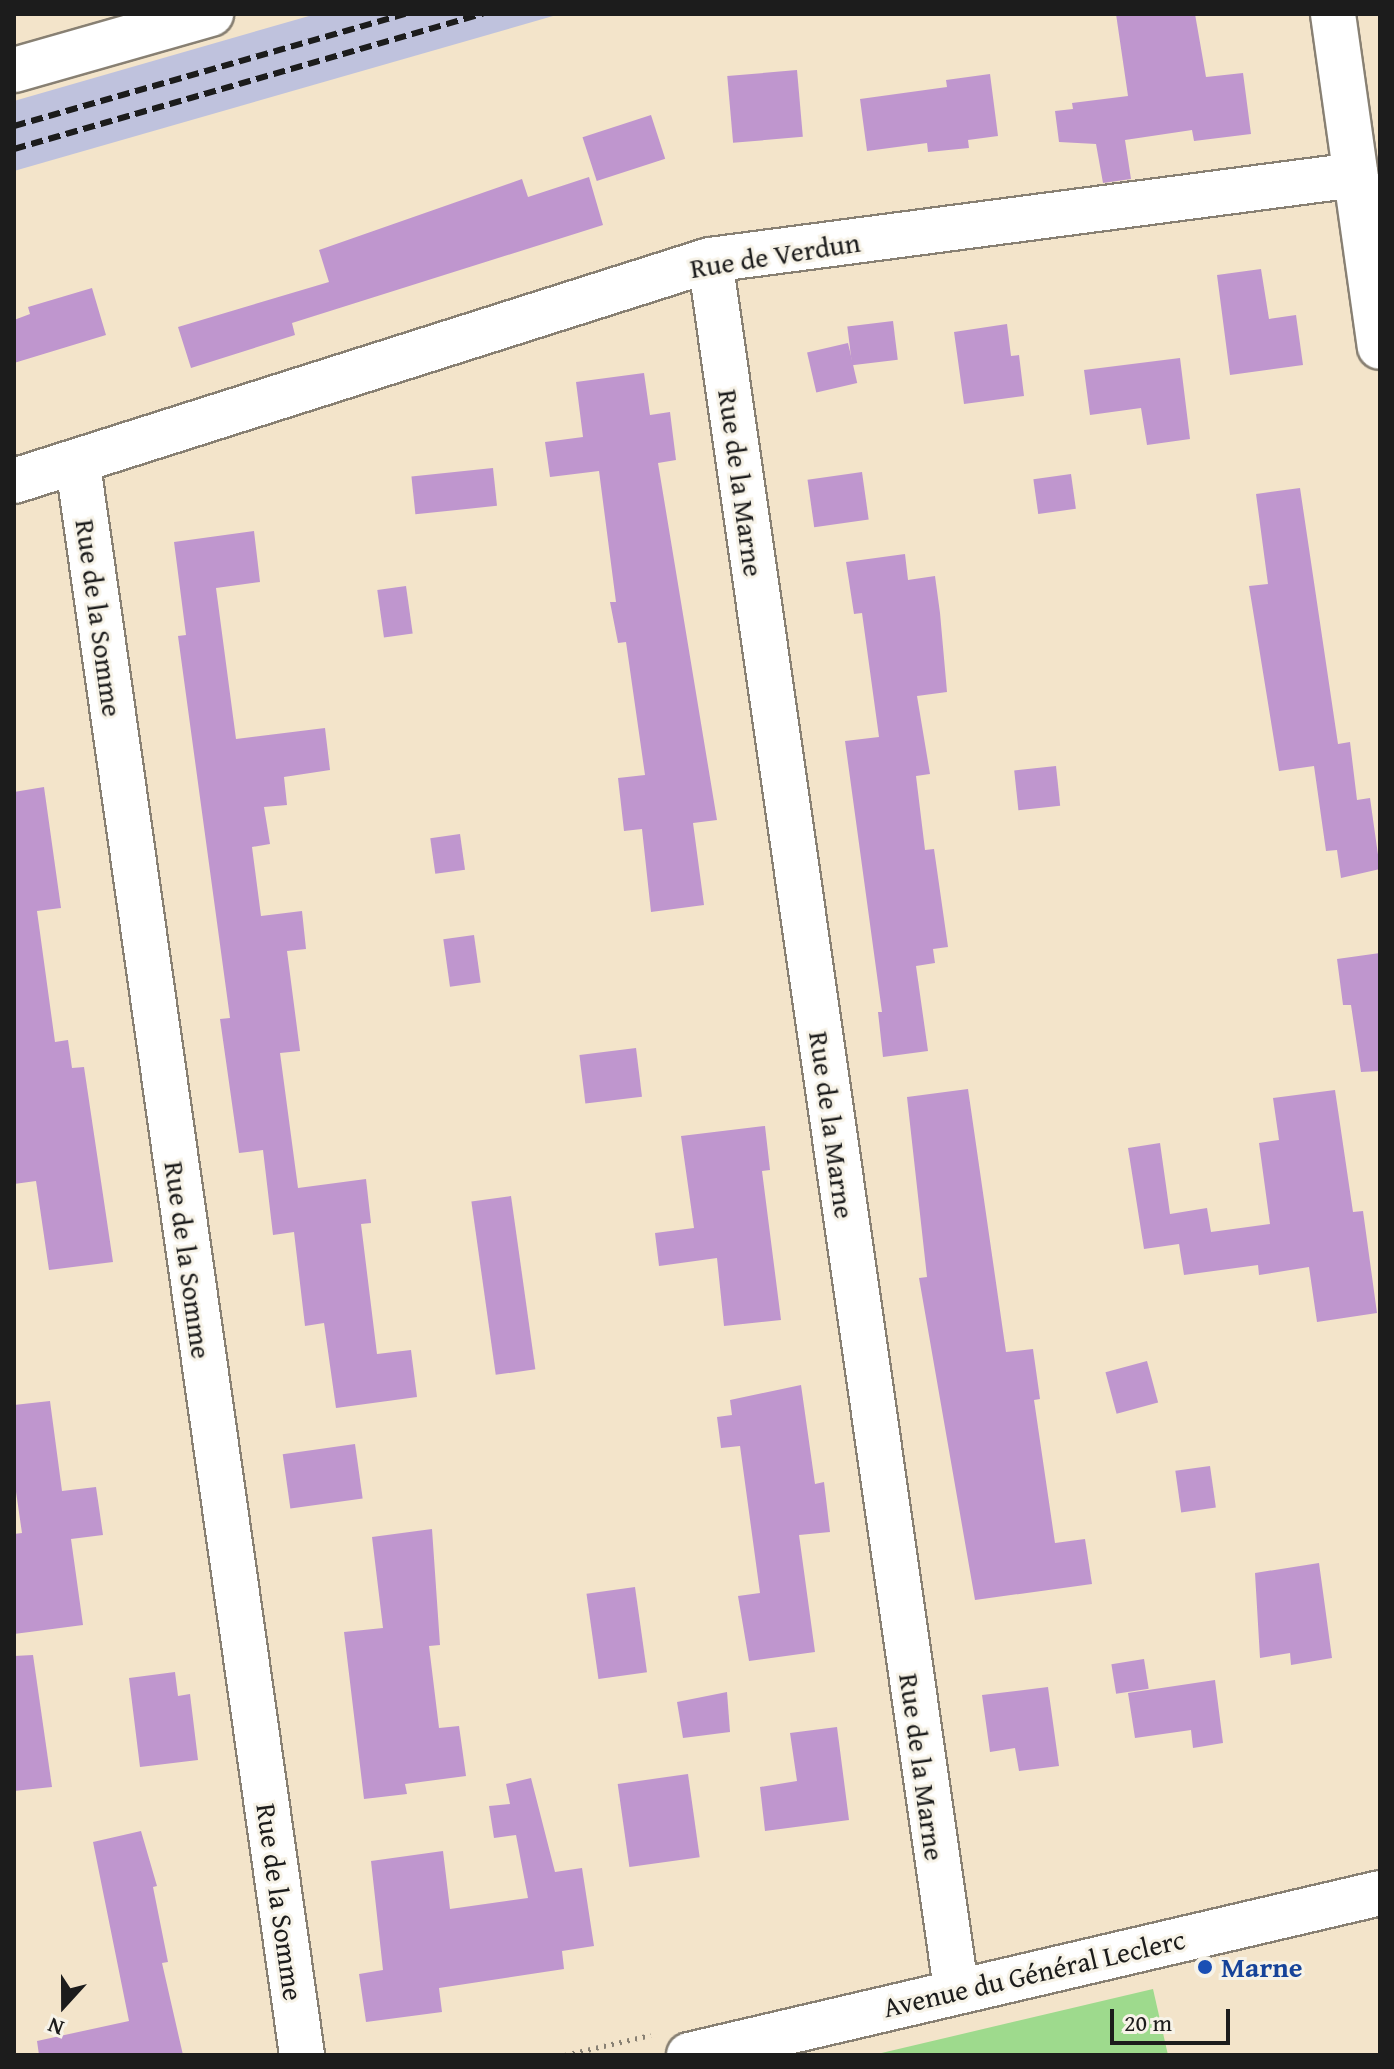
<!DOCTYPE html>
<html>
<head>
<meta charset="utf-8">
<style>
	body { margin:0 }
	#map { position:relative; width:1394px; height:2069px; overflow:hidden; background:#f3e4ca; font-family:"Gentium Book Plus",serif }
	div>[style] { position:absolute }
	.industrial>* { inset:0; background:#bfc2dd }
	.green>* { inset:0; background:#9eda8d }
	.building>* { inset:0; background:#bf96ce; transform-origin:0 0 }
	.path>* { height:5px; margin-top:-2.5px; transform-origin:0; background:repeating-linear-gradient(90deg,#888073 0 2px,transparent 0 8px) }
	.roads { filter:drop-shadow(2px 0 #888073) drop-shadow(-2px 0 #888073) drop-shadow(0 2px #888073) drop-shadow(0 -2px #888073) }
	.minor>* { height:44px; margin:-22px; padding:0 22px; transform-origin:22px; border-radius:22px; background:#fff }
	.major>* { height:44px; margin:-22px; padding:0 22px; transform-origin:22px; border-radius:22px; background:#fff }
	.rail>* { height:6px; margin-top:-3px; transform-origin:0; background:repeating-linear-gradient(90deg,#1c1c1c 0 12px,transparent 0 18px) }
	.dots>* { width:22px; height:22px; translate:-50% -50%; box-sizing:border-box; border:4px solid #f7f3e8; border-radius:50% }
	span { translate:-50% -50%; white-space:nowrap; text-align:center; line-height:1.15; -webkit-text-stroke:6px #f7f3e8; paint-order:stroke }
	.street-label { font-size:28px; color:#1c1c1c }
	.transit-label { font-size:28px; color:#164399; font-weight:700 }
	.left { translate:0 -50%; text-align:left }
	.frame { position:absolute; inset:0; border:16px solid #1c1c1c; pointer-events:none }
	.north { position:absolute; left:24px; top:1965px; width:80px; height:80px; -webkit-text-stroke:6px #f7f3e8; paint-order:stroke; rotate:201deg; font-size:22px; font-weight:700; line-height:32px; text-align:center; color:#1c1c1c }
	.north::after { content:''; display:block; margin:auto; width:28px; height:36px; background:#1c1c1c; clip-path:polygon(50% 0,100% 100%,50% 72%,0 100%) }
	.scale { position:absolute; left:1110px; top:2009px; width:120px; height:36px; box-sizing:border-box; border:4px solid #1c1c1c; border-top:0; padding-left:10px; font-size:24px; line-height:28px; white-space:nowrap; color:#1c1c1c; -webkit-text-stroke:6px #f7f3e8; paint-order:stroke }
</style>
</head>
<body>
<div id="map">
	<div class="industrial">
		<i style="clip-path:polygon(316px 14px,560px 14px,14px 171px,14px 101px)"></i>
	</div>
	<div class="green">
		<i style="clip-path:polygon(1153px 1989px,1168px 2055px,873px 2055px)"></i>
	</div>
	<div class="building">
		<i style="clip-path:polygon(1116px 14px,1195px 14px,1206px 77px,1243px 73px,1251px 134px,1194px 141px,1192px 130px,1125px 140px,1131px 179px,1103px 183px,1096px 144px,1059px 142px,1055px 111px,1073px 109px,1072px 103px,1128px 96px)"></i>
		<i style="left:797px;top:70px;width:67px;height:70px;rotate:85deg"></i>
		<i style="clip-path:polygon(990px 74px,998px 136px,968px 140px,969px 148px,928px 152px,927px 143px,867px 151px,860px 99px,947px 87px,946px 80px)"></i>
		<i style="left:651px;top:115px;width:46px;height:72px;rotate:72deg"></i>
		<i style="clip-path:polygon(589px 177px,603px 225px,292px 323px,295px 335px,191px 368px,178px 327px,329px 282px,319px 250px,522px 179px,528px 197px)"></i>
		<i style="clip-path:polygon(1261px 269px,1269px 319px,1296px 315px,1303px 365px,1230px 375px,1217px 275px)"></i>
		<i style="clip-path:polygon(92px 288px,106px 335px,14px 363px,14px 320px,30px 314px,28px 307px)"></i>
		<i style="left:893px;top:321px;width:39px;height:46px;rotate:83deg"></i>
		<i style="clip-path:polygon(1007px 324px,1011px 356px,1019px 355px,1024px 396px,964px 404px,954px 332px)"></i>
		<i style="left:848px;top:343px;width:41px;height:42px;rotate:77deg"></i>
		<i style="clip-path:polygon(1180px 358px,1190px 439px,1147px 445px,1141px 408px,1090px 415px,1084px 370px)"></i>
		<i style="clip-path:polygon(644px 373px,650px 415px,670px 412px,676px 460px,658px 463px,717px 820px,693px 823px,704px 905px,651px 912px,642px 829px,624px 831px,618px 778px,645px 775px,626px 642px,618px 643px,610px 602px,616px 602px,599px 471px,550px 477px,545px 442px,583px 437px,576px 382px)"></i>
		<i style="left:493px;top:468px;width:38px;height:82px;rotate:84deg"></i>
		<i style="left:862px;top:472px;width:48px;height:55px;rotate:82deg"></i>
		<i style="left:1071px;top:474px;width:35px;height:38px;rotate:82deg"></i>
		<i style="clip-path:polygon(1300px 488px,1338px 744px,1350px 742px,1357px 800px,1370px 798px,1380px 869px,1341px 878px,1337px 850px,1326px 851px,1314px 766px,1279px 771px,1249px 586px,1268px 584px,1256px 494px)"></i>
		<i style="clip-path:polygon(254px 531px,260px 582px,216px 588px,236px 739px,325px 728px,330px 770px,284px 777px,287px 805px,264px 807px,270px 844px,252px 847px,261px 916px,302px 911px,306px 949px,287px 951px,300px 1051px,280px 1053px,298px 1188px,366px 1179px,371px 1223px,361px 1224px,377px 1354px,411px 1350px,417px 1397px,336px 1408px,324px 1323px,305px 1326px,294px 1232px,273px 1235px,263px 1150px,239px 1153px,220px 1019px,230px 1018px,178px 636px,186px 635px,174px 542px)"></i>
		<i style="clip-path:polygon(905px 554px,908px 580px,935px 576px,940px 613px,947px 692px,917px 696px,930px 774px,916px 776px,925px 850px,934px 849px,948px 947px,933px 949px,935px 963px,916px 966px,928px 1051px,883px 1057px,878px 1012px,882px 1012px,845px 741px,879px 737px,862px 613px,854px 614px,846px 562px)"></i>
		<i style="left:406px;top:586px;width:48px;height:29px;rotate:82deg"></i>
		<i style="left:1056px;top:766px;width:40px;height:42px;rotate:84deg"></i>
		<i style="clip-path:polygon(44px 787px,61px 908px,37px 911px,55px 1042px,68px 1040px,72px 1068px,84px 1067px,113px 1262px,49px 1270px,36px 1181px,14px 1184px,14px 792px)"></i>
		<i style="left:460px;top:834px;width:36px;height:30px;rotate:82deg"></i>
		<i style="left:474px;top:935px;width:48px;height:31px;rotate:82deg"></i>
		<i style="clip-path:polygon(1380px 953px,1380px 1071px,1361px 1072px,1351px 1005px,1343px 1005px,1337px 959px)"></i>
		<i style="left:636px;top:1048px;width:49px;height:57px;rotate:83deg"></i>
		<i style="clip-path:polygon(968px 1089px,1006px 1352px,1033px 1349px,1040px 1399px,1034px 1400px,1055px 1543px,1085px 1539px,1092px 1584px,975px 1600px,919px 1278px,927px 1277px,907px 1097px)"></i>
		<i style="clip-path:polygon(1335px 1090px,1353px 1212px,1363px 1211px,1377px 1313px,1317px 1322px,1309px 1267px,1259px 1275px,1258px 1265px,1184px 1275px,1179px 1244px,1144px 1249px,1128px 1148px,1160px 1143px,1170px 1214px,1207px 1208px,1211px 1232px,1270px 1224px,1259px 1143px,1279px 1140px,1273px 1098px)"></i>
		<i style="clip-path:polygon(765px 1126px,770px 1170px,762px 1171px,781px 1320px,724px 1326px,717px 1258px,659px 1266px,655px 1233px,694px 1228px,681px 1136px)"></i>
		<i style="left:511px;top:1196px;width:175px;height:40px;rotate:82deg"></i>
		<i style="left:1147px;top:1361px;width:43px;height:43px;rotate:75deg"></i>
		<i style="clip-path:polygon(801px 1385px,815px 1484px,824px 1482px,830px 1532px,799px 1535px,815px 1652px,749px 1661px,738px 1596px,760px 1593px,740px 1446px,721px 1448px,717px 1417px,732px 1415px,730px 1400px)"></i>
		<i style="clip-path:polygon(50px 1401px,62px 1491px,96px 1487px,103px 1535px,71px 1539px,83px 1625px,14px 1634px,14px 1534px,22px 1533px,14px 1478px,14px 1405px)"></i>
		<i style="left:355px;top:1444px;width:55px;height:73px;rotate:82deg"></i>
		<i style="left:1210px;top:1466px;width:42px;height:35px;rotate:82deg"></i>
		<i style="clip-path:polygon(432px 1529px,440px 1645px,429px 1646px,439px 1728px,459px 1726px,466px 1776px,405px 1784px,407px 1794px,364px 1799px,344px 1632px,383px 1628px,372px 1537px)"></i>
		<i style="clip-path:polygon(1319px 1563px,1332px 1658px,1291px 1665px,1290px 1653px,1260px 1658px,1255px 1573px)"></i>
		<i style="left:635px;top:1587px;width:86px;height:49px;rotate:82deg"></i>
		<i style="clip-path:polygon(33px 1655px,52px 1787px,14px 1791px,14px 1656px)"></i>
		<i style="left:1144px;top:1659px;width:30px;height:33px;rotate:81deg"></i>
		<i style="clip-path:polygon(175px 1672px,178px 1696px,190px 1694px,198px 1760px,140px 1767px,129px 1678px)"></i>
		<i style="clip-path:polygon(1215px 1680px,1223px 1743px,1193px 1748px,1191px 1730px,1135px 1738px,1128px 1693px)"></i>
		<i style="clip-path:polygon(1048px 1687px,1059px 1766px,1019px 1771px,1015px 1748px,990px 1752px,982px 1695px)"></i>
		<i style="clip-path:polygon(727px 1692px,730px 1732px,683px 1738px,677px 1702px)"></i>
		<i style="clip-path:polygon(837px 1727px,849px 1820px,765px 1831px,760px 1787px,797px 1781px,790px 1733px)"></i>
		<i style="left:688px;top:1774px;width:84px;height:71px;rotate:82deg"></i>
		<i style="clip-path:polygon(531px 1778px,555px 1872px,582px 1868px,594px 1946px,562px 1951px,564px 1969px,439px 1988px,442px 2012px,366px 2022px,359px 1974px,383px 1970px,371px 1861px,443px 1851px,450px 1909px,528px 1898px,516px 1835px,494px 1838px,489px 1806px,510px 1804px,506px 1784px)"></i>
		<i style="clip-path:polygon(141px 1831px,157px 1886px,153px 1887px,168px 1962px,162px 1963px,183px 2055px,39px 2055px,37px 2041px,129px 2021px,93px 1842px)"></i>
	</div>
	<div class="path">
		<i style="left:565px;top:2055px;width:88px;rotate:-13.1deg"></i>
	</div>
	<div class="roads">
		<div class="minor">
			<i style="left:1333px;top:14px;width:336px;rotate:82deg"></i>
			<i style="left:14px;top:70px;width:205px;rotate:-15.9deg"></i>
			<i style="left:710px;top:260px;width:1746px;rotate:81.9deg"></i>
			<i style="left:78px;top:465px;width:1606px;rotate:81.98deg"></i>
			<i style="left:14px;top:481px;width:730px;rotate:-17.62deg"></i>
			<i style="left:710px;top:260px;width:651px;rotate:-7.51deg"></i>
		</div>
		<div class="major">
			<i style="left:689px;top:2055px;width:710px;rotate:-13.19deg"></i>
		</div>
	</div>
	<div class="rail">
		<i style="left:14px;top:126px;width:407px;rotate:-16deg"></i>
		<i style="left:14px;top:149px;width:488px;rotate:-16.1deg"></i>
	</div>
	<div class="dots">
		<i style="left:1205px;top:1967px;background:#1a4fb4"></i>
	</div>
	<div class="street-label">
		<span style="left:775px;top:255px;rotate:-9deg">Rue de Verdun</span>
		<span style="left:741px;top:483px;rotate:82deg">Rue de la Marne</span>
		<span style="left:99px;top:618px;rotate:82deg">Rue de la Somme</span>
		<span style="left:832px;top:1125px;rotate:82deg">Rue de la Marne</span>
		<span style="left:188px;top:1260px;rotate:82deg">Rue de la Somme</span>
		<span style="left:922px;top:1767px;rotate:82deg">Rue de la Marne</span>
		<span style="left:280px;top:1902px;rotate:82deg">Rue de la Somme</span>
		<span style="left:1034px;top:1973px;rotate:-13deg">Avenue du Général Leclerc</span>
	</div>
	<div class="transit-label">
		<span class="left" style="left:1221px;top:1967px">Marne</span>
	</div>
	<div class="frame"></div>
	<div class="north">N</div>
	<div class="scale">20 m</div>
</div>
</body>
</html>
